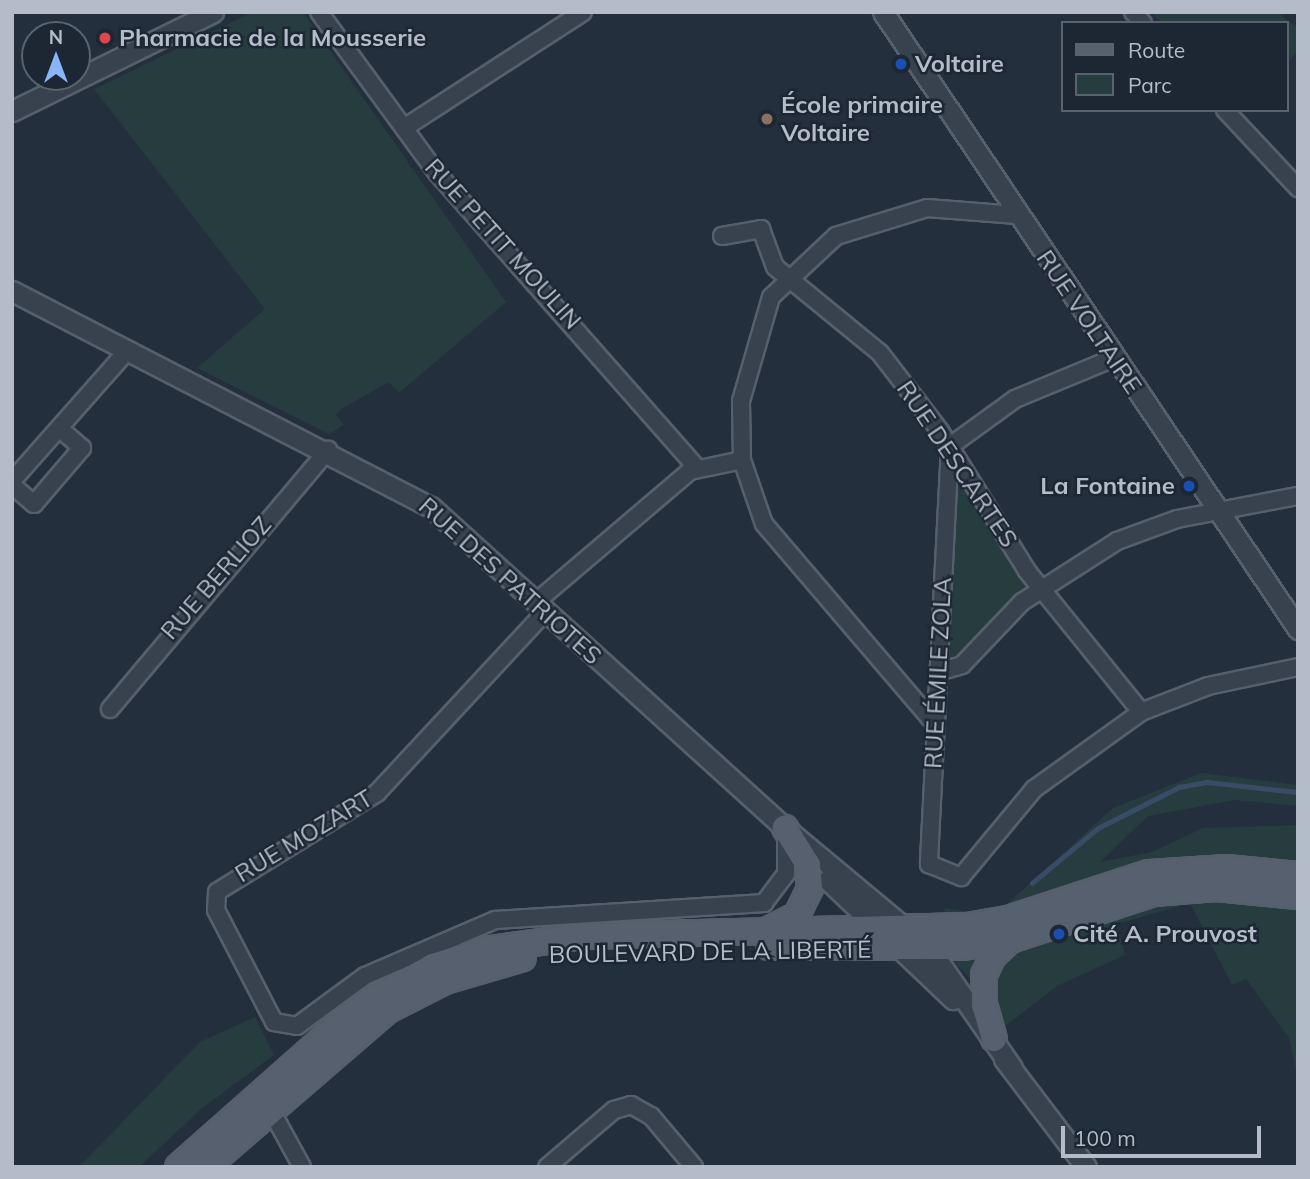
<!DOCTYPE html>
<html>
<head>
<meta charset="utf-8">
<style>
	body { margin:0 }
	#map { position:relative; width:1310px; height:1179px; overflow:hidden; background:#242f3e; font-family:Mulish,sans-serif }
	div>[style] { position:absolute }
	.green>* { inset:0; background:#263c3f }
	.stream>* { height:4.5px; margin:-2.25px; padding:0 2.25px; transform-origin:2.25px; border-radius:2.25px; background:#394c67 }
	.roads { filter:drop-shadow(2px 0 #565f6c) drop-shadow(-2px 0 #565f6c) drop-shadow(0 2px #565f6c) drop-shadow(0 -2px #565f6c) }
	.minor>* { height:16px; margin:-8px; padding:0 8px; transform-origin:8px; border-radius:8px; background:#38414e }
	.tertiary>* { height:19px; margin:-9.5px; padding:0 9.5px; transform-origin:9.5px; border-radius:9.5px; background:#38414e }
	.primary>* { height:24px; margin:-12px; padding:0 12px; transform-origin:12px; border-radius:12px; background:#56606e }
	.dots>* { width:19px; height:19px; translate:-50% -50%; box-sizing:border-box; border:4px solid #1d2633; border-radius:50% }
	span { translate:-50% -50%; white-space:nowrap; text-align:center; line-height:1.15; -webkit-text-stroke:5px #1d2633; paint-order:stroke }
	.poi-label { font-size:24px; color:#b4bcc9; font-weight:700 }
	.left { translate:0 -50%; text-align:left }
	.right { translate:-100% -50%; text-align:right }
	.street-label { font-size:24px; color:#b4bcc9 }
	.frame { position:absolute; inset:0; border:14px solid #b4bcc9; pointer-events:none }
	.legend { position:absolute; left:1061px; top:21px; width:228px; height:91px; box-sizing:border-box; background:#1d2633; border:2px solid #59626f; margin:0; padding:9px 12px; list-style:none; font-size:21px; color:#b4bcc9 }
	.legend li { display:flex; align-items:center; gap:14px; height:35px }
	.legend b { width:35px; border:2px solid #59626f }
	.north { position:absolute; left:21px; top:21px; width:70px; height:70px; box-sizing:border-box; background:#1d2633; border:2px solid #59626f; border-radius:50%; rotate:0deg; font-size:19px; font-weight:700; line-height:28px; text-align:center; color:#b4bcc9 }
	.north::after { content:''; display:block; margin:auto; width:24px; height:32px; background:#8ab4f8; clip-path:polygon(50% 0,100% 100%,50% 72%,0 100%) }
	.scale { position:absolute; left:1061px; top:1126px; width:200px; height:32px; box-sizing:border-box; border:4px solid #b4bcc9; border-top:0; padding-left:9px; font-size:21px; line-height:24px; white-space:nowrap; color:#b4bcc9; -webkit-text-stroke:5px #1d2633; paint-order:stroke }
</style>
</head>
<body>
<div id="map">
	<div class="green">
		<i style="clip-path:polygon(253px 12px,303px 12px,506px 302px,399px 393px,389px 382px,341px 409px,336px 415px,344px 425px,329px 434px,197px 368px,265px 309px,94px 89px)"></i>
		<i style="clip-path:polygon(1151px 12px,1277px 12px,1298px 28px,1298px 50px,1287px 64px,1287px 23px,1162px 23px)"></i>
		<i style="clip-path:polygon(957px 467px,1029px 590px,947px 664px)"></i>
		<i style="clip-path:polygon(1201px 773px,1298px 785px,1298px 806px,1235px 800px,1148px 816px,1100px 862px,1152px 852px,1203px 828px,1298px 825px,1298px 1079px,1289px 1038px,1246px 979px,1232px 985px,1190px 903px,1117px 924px,1125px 955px,1057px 986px,1004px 1027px,992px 1001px,956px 964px,944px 908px,971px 912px,1006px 905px,1113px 808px)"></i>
		<i style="clip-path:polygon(255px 1017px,274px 1055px,201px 1109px,139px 1167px,79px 1167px,200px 1042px)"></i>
	</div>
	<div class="stream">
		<i style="left:1032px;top:883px;width:86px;rotate:-39.8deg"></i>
		<i style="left:1098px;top:828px;width:91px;rotate:-26.8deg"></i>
		<i style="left:1179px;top:787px;width:28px;rotate:-10deg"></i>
		<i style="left:1207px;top:782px;width:92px;rotate:6.3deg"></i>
	</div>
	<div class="roads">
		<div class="minor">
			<i style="left:319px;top:12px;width:200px;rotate:53.8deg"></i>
			<i style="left:437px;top:173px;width:393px;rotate:48.6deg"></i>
			<i style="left:1133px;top:12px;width:15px;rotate:48deg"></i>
			<i style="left:1225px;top:110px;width:107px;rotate:46.9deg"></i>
			<i style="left:404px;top:128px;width:213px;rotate:-32.9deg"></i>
			<i style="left:722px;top:236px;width:40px;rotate:-10deg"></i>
			<i style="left:761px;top:229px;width:40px;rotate:69.8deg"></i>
			<i style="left:775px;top:267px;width:136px;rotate:39.3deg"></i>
			<i style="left:880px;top:353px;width:98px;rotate:52.4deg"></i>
			<i style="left:940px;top:431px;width:165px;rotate:58.1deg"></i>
			<i style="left:1027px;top:571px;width:181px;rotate:51deg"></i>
			<i style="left:1114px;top:358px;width:107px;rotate:157.5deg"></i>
			<i style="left:1015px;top:399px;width:80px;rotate:144.1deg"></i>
			<i style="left:950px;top:446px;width:419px;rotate:92.9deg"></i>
			<i style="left:929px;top:864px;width:35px;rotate:22deg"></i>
			<i style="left:961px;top:877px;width:114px;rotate:-50.3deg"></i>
			<i style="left:1034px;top:789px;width:132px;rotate:-35.7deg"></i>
			<i style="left:1141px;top:712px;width:72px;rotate:-21.2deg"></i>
			<i style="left:1208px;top:686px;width:92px;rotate:-11.9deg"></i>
			<i style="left:12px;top:481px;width:175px;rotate:-48.5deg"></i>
			<i style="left:12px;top:485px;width:29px;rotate:41deg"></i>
			<i style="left:34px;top:504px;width:74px;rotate:-49.4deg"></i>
			<i style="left:82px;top:448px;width:30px;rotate:-139deg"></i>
			<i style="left:536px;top:602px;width:202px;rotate:-40.4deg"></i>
			<i style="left:690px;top:471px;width:53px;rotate:-11.9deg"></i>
			<i style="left:546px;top:611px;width:248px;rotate:132.9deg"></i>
			<i style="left:377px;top:793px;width:188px;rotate:148.3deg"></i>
			<i style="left:217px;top:892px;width:18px;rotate:93deg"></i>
			<i style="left:216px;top:910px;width:126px;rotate:62.6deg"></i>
			<i style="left:274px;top:1022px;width:23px;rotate:10deg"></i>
			<i style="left:297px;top:1026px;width:84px;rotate:-36.3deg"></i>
			<i style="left:365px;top:976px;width:142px;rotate:-23.3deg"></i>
			<i style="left:495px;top:920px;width:270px;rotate:-3.6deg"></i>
			<i style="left:764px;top:903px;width:36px;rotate:-53deg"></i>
			<i style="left:786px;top:874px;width:38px;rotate:-90deg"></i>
			<i style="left:938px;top:672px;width:25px;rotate:-16deg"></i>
			<i style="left:962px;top:665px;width:87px;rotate:-46.4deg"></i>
			<i style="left:1022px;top:602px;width:113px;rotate:-32.7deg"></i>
			<i style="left:1117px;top:541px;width:64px;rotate:-20.1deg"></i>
			<i style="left:1177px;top:519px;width:123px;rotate:-10.8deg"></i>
			<i style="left:110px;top:709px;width:339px;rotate:-49.9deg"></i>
			<i style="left:935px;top:724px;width:263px;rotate:-130.5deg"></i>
			<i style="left:764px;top:524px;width:68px;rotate:-109deg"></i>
			<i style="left:742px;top:460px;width:59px;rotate:-91deg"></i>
			<i style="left:741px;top:401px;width:108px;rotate:-73.9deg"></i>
			<i style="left:771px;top:297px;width:89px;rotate:-43.2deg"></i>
			<i style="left:836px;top:236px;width:95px;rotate:-17.1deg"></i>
			<i style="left:927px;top:208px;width:90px;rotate:4.4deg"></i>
			<i style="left:267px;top:1103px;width:73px;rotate:61.3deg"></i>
			<i style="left:547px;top:1167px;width:88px;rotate:-40.4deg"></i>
			<i style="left:614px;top:1110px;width:18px;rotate:-16deg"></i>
			<i style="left:631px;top:1105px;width:23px;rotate:29deg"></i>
			<i style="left:651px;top:1116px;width:67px;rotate:49.9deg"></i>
		</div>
		<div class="tertiary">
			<i style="left:883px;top:12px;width:744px;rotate:56.07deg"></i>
			<i style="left:12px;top:111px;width:224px;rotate:-26.2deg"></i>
			<i style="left:12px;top:291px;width:471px;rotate:27.3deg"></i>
			<i style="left:431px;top:507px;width:478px;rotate:42.2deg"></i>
			<i style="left:785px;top:828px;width:187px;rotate:39.8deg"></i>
			<i style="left:929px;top:948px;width:146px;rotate:55.3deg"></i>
			<i style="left:828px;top:880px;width:173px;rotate:43.6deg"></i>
			<i style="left:1004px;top:1059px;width:136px;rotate:52.8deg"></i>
		</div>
		<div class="primary">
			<i style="left:770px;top:929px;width:30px;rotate:-27deg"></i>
			<i style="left:797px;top:915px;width:30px;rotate:-64deg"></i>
			<i style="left:810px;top:888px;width:23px;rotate:-95deg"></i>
			<i style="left:808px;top:865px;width:44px;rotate:-121.9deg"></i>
			<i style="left:769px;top:947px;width:194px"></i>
			<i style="left:963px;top:947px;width:51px;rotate:-9.1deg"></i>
			<i style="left:1013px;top:939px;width:148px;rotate:-18.1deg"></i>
			<i style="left:1154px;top:893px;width:62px;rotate:-4.6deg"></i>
			<i style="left:1216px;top:888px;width:82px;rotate:5.6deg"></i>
			<i style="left:994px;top:1039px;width:35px;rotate:-106deg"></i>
			<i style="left:984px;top:1005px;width:30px;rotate:-90deg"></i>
			<i style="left:984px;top:975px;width:21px;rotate:-65deg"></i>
			<i style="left:993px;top:956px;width:25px;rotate:-43deg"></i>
			<i style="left:178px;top:1167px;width:240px;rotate:-41.5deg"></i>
			<i style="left:358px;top:1008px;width:86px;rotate:-29.2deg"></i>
			<i style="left:433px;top:966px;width:53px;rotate:-17.4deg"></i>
			<i style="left:484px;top:950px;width:99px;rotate:-8.1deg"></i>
			<i style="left:582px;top:936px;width:385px;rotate:-1.5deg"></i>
			<i style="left:967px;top:926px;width:42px;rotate:-9.7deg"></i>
			<i style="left:1008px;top:919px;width:148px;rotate:-18.1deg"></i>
			<i style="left:1149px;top:873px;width:78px;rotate:-3.7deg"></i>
			<i style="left:1227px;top:868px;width:71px;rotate:5.6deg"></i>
			<i style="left:206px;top:1167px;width:240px;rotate:-40.8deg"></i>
			<i style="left:388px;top:1010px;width:64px;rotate:-27deg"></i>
			<i style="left:445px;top:981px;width:81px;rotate:-16.4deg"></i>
		</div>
	</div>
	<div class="dots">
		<i style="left:105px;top:38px;background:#e0444e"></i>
		<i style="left:901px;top:64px;background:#1a4fb4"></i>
		<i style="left:767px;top:119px;background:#8d6e63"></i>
		<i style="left:1189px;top:486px;background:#1a4fb4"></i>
		<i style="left:1059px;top:934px;background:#1a4fb4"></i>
	</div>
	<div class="poi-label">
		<span class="left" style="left:119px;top:38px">Pharmacie de la Mousserie</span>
		<span class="left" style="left:915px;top:64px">Voltaire</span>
		<span class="left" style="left:781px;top:119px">École primaire<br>Voltaire</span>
		<span class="right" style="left:1175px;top:486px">La Fontaine</span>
		<span class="left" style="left:1073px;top:934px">Cité A. Prouvost</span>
	</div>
	<div class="street-label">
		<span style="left:503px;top:244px;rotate:48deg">RUE PETIT MOULIN</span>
		<span style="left:1089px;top:322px;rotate:56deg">RUE VOLTAIRE</span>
		<span style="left:957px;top:464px;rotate:56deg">RUE DESCARTES</span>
		<span style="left:216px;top:578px;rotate:-49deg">RUE BERLIOZ</span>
		<span style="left:510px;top:581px;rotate:42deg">RUE DES PATRIOTES</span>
		<span style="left:938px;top:673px;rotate:-87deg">RUE ÉMILE ZOLA</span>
		<span style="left:304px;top:836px;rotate:-31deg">RUE MOZART</span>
		<span style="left:710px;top:952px;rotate:-1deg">BOULEVARD DE LA LIBERTÉ</span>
	</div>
	<div class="frame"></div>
	<ul class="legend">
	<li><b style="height:9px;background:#56606e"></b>Route</li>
	<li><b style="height:19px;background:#263c3f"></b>Parc</li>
	</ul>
	<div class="north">N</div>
	<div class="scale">100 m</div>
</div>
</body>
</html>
